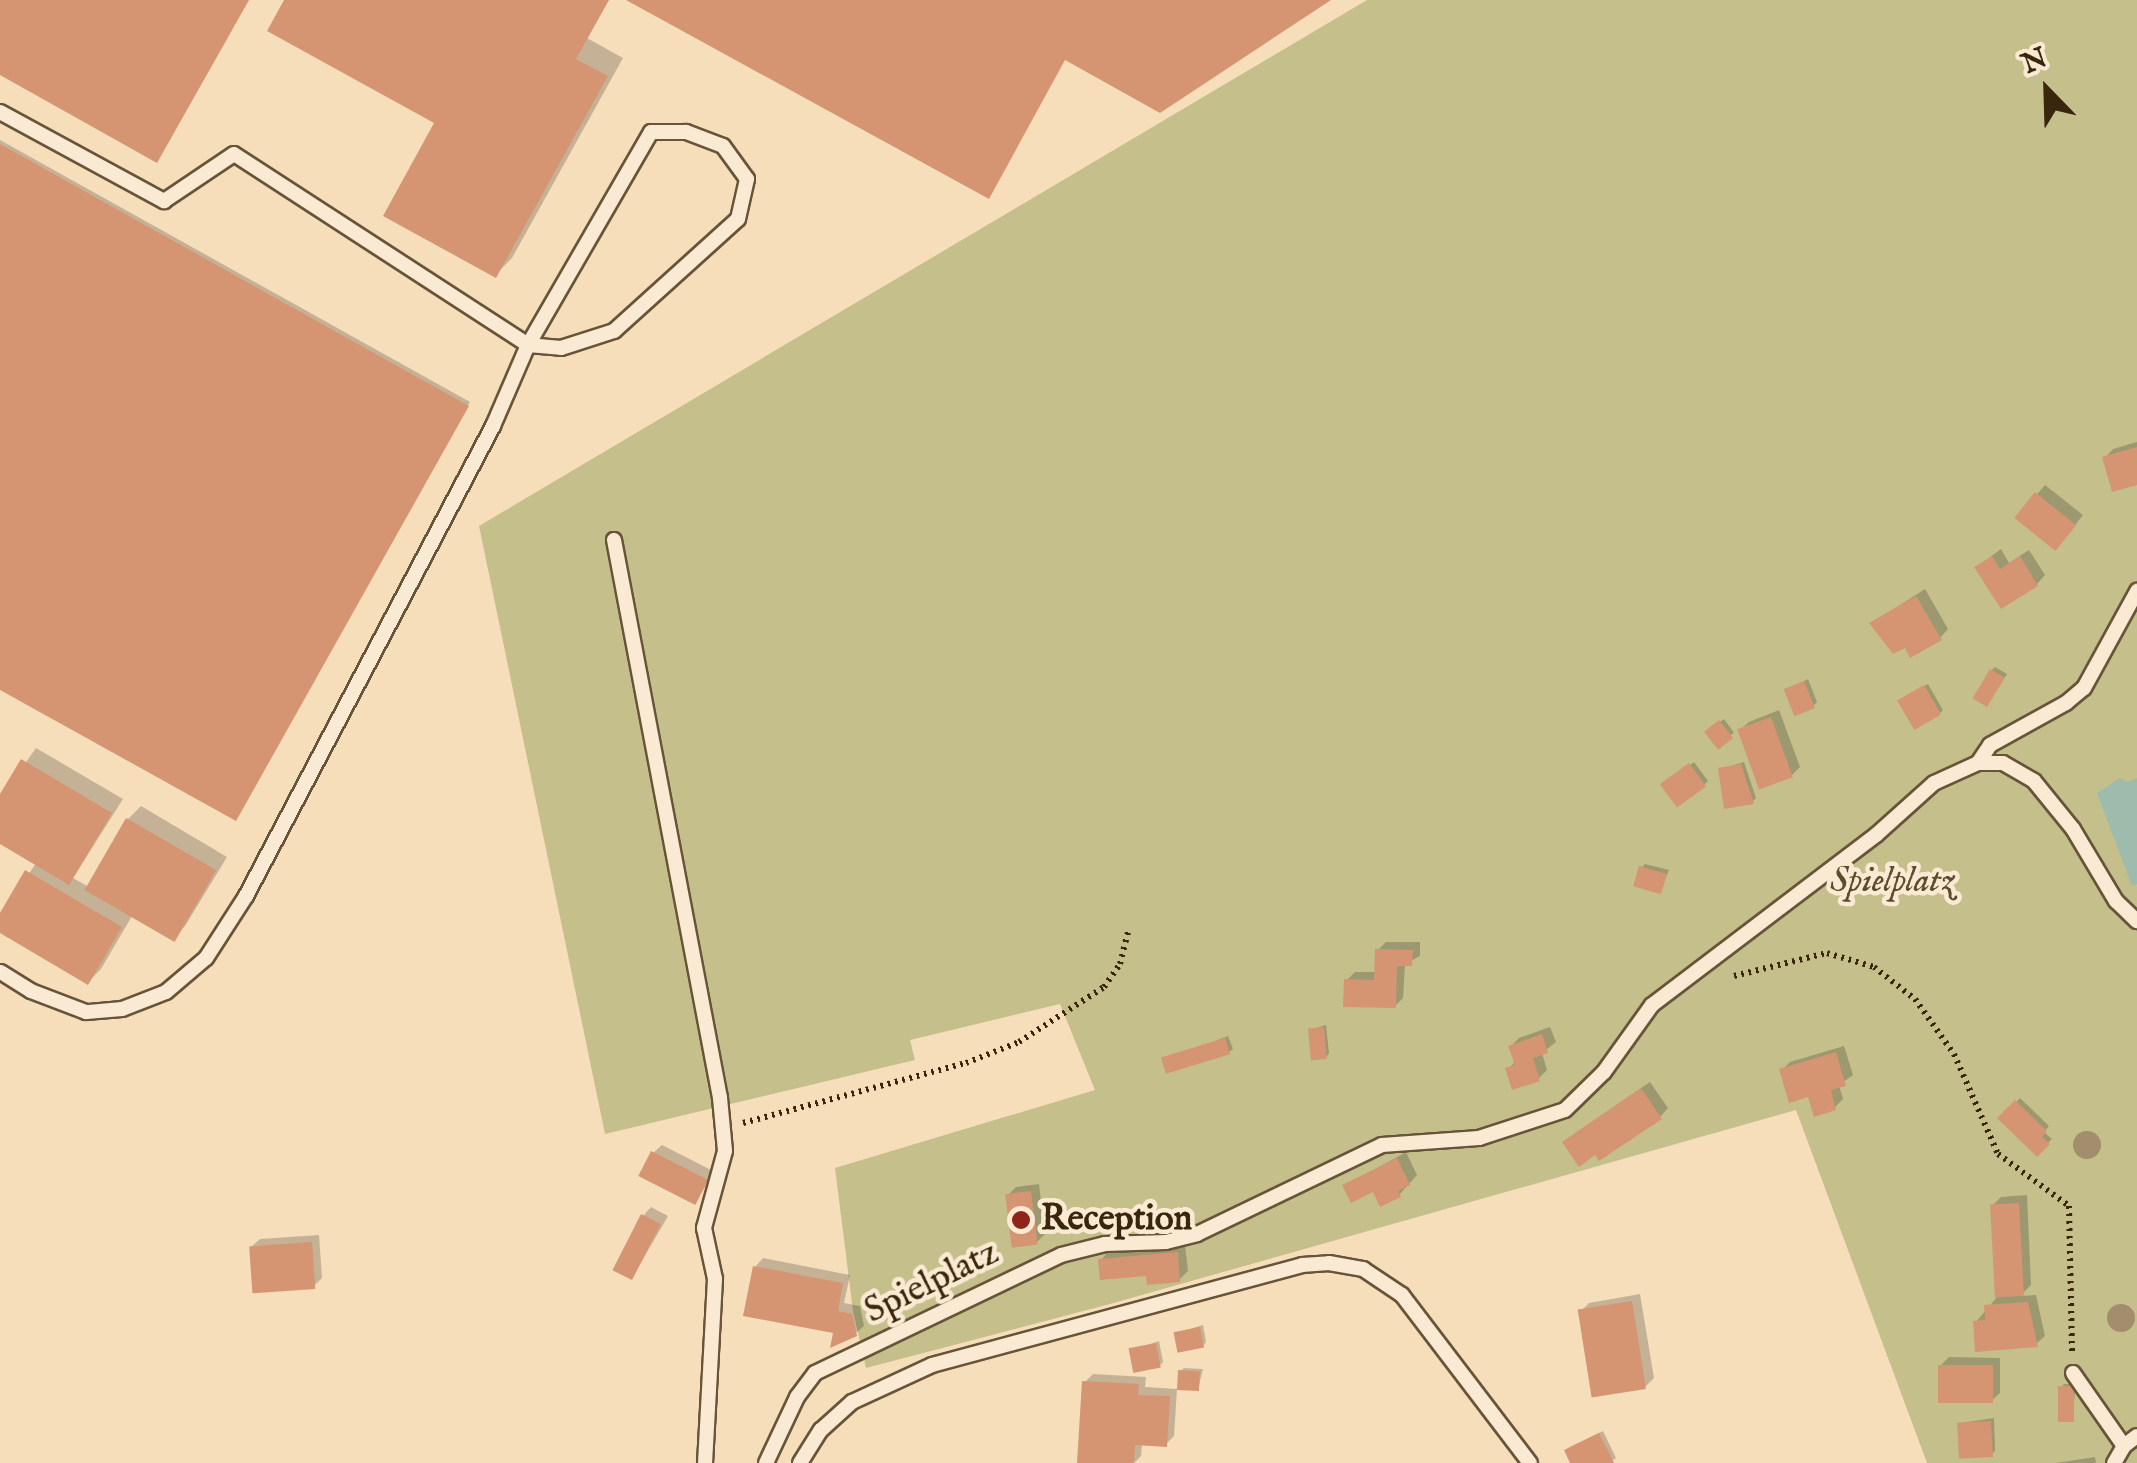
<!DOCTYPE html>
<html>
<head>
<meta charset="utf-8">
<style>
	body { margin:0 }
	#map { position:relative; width:2137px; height:1463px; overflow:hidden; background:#f7debb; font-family:"IM FELL English",serif }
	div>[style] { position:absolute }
	.green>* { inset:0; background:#c4bf8b }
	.water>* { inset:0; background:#9dbcad }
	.shadow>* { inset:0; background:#0003; transform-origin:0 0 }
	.building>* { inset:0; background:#d59573; transform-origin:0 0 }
	.path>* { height:6px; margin-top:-3px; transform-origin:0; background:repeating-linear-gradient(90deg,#39260c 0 2.5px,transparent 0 7.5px) }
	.roads { filter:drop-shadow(2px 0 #685438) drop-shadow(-2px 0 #685438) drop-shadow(0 2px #685438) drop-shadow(0 -2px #685438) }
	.service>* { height:14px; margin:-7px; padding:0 7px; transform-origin:7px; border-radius:7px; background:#faead3 }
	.trees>* { width:28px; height:28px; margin:-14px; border-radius:50%; background:#a28e6c }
	.dots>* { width:28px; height:28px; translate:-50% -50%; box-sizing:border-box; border:5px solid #faead3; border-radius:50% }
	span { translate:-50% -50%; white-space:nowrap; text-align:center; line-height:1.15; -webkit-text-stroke:9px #faead3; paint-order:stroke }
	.park-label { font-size:35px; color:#5c4c2c; font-style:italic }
	.poi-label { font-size:35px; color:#39260c; font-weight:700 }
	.left { translate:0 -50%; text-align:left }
	.street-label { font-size:35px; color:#39260c }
	.north { position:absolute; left:1997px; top:40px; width:100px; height:100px; -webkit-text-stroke:8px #faead3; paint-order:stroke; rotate:337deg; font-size:28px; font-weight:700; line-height:40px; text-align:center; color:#39260c }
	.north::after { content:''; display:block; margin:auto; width:35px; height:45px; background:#39260c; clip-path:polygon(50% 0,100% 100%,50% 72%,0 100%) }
</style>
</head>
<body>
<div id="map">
	<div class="green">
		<i style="clip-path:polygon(1367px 0,2137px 0,2137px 1463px,1927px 1463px,1796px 1110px,1110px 1304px,866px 1368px,853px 1311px,835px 1168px,1095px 1090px,1060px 1004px,910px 1040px,915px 1060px,605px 1134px,479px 526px)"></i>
	</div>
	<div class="water">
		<i style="clip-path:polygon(2120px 778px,2128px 782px,2137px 778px,2137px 884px,2132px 886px,2097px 793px)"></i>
	</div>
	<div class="shadow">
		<i style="clip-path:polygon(287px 0,608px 0,587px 38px,623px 58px,512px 258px,495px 275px,438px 122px)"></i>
		<i style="clip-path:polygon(0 140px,470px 402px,239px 815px,0 687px)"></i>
		<i style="clip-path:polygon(2137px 442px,2137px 482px,2105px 458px,2113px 449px)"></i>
		<i style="clip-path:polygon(2045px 485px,2083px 515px,2063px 540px,2017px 518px)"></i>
		<i style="clip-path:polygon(2001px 549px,2009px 563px,2029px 550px,2045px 575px,2037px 584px,1977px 567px)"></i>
		<i style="clip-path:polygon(1925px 589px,1948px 629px,1940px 638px,1872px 623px)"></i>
		<i style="clip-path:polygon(1995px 667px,2007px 674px,1990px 700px,1992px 670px)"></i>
		<i style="clip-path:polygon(1808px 679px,1817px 702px,1813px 706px,1787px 690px)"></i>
		<i style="clip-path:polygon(1928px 684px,1943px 710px,1940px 713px,1904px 698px)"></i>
		<i style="clip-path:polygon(1779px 710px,1800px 767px,1792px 775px,1740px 730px,1749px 722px)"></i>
		<i style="left:1724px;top:719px;width:17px;height:21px;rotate:54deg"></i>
		<i style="clip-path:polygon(36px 748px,123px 799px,73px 878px,89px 887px,128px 819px,141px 806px,227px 857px,185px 926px,172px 939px,132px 916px,101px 969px,88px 982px,0 930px,0 918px,36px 863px,0 842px,0 799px)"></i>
		<i style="clip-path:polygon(1694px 762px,1708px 781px,1705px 784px,1667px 782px)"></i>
		<i style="clip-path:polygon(1744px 762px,1756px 798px,1753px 801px,1721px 769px)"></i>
		<i style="clip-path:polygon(1645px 864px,1669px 870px,1661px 890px,1642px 867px)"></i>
		<i style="clip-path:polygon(1386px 942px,1420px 942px,1420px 956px,1405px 964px,1403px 998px,1395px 1006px,1347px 980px,1355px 972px,1377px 972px,1378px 950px)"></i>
		<i style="clip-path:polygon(1326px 1025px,1329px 1053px,1326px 1057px,1310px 1030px)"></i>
		<i style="clip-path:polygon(1550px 1027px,1556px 1042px,1542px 1053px,1547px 1070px,1539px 1078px,1508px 1069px,1516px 1061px,1511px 1046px,1519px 1038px)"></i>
		<i style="clip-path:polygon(1228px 1036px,1233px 1049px,1229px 1052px,1165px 1060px)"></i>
		<i style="clip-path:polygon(1844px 1046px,1853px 1075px,1839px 1085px,1843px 1099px,1835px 1107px,1782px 1070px,1790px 1062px)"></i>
		<i style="clip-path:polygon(1650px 1082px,1668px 1108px,1660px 1117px,1596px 1152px,1574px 1134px)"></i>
		<i style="clip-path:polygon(2020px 1098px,2049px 1126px,2044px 1132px,2052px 1139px,2037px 1154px,2000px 1118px)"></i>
		<i style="clip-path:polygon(662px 1145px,715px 1172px,695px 1202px,653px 1153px)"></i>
		<i style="clip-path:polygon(1406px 1152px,1417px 1175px,1399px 1195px,1345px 1186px)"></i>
		<i style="clip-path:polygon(1039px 1184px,1045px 1234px,1036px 1243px,1008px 1195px,1016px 1187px)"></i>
		<i style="clip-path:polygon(2027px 1195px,2031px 1285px,2020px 1296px,2036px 1295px,2045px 1336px,2036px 1344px,1976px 1322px,1997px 1297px,1993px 1205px,2001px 1197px)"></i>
		<i style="clip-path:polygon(651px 1207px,668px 1216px,632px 1278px,643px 1216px)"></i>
		<i style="clip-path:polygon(319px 1235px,322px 1278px,314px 1286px,251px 1247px,260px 1239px)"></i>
		<i style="clip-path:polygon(1185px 1245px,1188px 1271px,1179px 1280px,1101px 1260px,1109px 1251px)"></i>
		<i style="clip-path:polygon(763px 1258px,850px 1275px,844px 1303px,860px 1306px,864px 1326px,855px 1334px,836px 1331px,755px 1267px)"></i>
		<i style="clip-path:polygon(1640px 1294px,1654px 1378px,1645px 1387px,1581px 1311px,1589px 1303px)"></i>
		<i style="clip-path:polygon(1203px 1325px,1206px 1342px,1203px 1346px,1176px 1333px)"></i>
		<i style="clip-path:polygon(1159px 1341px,1163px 1362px,1160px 1365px,1132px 1350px)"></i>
		<i style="clip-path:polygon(1949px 1357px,2000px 1358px,2000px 1393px,1991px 1401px,1940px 1366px)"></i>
		<i style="clip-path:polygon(1184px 1368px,1203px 1369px,1198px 1389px,1180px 1371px)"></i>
		<i style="clip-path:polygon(1093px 1374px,1146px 1377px,1145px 1387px,1177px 1389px,1174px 1436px,1166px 1444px,1142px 1443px,1141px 1456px,1134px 1463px,1117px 1463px,1085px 1382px)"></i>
		<i style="clip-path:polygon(2064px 1384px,2076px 1384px,2072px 1420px,2061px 1387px)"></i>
		<i style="clip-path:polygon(1994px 1418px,1995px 1451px,1992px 1454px,1960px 1423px)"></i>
		<i style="clip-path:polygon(1603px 1431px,1616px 1458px,1609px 1463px,1573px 1463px,1570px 1447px)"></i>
		<i style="clip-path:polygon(2095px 1457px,2096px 1463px,2056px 1463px)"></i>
	</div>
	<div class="building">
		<i style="clip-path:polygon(0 0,249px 0,157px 163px,0 75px)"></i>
		<i style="clip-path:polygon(284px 0,609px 0,576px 59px,608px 76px,496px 278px,383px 216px,434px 123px,267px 31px)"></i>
		<i style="clip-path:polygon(626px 0,1331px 0,1160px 113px,1065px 60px,989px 199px)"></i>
		<i style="clip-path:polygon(0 144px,469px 406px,236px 821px,0 690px)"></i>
		<i style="clip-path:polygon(2137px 447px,2137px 485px,2112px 492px,2102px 457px)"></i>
		<i style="left:2035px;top:492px;width:53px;height:33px;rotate:39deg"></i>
		<i style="clip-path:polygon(1992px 556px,2000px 569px,2020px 556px,2038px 586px,2001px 609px,1974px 567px)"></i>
		<i style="clip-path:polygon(1916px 596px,1942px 640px,1910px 658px,1905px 648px,1893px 654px,1869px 623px)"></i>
		<i style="left:1990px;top:669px;width:17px;height:34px;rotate:31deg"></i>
		<i style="left:1804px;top:681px;width:29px;height:22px;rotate:68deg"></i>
		<i style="left:1924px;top:685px;width:34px;height:31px;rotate:60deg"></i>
		<i style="left:1771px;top:717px;width:64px;height:36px;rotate:70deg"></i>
		<i style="left:1719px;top:720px;width:23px;height:19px;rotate:52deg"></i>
		<i style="clip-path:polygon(21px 759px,112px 813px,69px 885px,0 844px,0 794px)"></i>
		<i style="left:1689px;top:763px;width:29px;height:36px;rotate:54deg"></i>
		<i style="clip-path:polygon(1741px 764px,1754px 804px,1724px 809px,1718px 768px)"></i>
		<i style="left:126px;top:818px;width:104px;height:83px;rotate:30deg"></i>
		<i style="left:1639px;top:866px;width:29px;height:21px;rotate:16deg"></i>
		<i style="clip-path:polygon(25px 870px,122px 927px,88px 985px,0 933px,0 913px)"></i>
		<i style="clip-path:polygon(1375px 949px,1413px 950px,1412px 966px,1397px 966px,1396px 1008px,1343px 1007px,1344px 979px,1374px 980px)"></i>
		<i style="left:1324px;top:1027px;width:32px;height:16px;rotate:85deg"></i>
		<i style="clip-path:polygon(1542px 1034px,1548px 1053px,1533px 1058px,1540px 1081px,1512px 1090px,1505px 1068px,1515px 1065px,1508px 1046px)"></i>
		<i style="left:1225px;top:1038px;width:17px;height:67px;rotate:73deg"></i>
		<i style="clip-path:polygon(1836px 1052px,1846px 1086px,1831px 1090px,1836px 1110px,1814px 1117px,1808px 1097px,1789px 1103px,1779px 1069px)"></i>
		<i style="clip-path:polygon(1641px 1088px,1662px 1119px,1599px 1161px,1595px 1155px,1579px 1167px,1562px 1142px)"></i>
		<i style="clip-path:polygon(2015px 1100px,2047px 1131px,2042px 1137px,2050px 1144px,2037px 1157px,1997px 1118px)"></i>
		<i style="left:651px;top:1151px;width:64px;height:28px;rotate:27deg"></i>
		<i style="clip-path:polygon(1397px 1158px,1410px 1185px,1398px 1191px,1401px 1197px,1380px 1207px,1373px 1192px,1351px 1203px,1342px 1185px)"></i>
		<i style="left:1031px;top:1191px;width:54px;height:26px;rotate:83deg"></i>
		<i style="left:2019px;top:1203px;width:93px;height:29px;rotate:87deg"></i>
		<i style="left:641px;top:1214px;width:22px;height:63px;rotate:27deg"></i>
		<i style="left:312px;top:1242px;width:47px;height:63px;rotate:86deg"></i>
		<i style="clip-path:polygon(1178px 1252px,1180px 1282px,1147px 1285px,1146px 1276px,1100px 1280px,1098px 1259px)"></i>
		<i style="clip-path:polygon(753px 1266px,843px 1283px,838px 1311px,852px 1314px,857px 1336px,830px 1348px,833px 1333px,743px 1316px)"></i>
		<i style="left:1632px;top:1301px;width:89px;height:55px;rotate:81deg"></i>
		<i style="clip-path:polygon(2028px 1302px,2038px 1347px,1975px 1352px,1973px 1321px,1985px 1320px,1984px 1305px)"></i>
		<i style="left:1200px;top:1327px;width:21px;height:27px;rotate:79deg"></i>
		<i style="left:1156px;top:1343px;width:25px;height:28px;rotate:79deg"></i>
		<i style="left:1938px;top:1365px;width:55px;height:38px"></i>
		<i style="left:1178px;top:1370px;width:22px;height:20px;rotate:3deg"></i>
		<i style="clip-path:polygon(1082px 1381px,1139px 1384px,1138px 1395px,1170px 1396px,1167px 1447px,1135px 1445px,1134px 1463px,1077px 1463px)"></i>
		<i style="left:2058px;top:1386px;width:16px;height:36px"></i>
		<i style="left:1991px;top:1421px;width:36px;height:34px;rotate:87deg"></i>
		<i style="clip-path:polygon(1599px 1433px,1614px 1463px,1570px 1463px,1564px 1450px)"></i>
	</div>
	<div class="path">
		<i style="left:1734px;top:976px;width:96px;rotate:-13.9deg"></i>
		<i style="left:1827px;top:953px;width:49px;rotate:16.6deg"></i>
		<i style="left:1874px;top:967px;width:52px;rotate:38deg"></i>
		<i style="left:1915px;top:999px;width:67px;rotate:54.7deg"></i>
		<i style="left:1954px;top:1054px;width:109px;rotate:66.3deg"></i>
		<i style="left:1998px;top:1154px;width:88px;rotate:36.2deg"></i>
		<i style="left:2069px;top:1206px;width:145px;rotate:88.8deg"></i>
		<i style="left:743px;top:1123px;width:231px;rotate:-15.1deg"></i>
		<i style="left:966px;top:1063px;width:57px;rotate:-21.6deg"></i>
		<i style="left:1019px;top:1042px;width:101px;rotate:-32.9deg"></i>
		<i style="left:1104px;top:987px;width:28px;rotate:-55deg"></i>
		<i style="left:1120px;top:964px;width:33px;rotate:-76deg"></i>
	</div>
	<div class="roads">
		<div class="service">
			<i style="left:0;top:112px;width:187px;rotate:28.5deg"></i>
			<i style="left:164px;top:201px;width:84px;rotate:-33.9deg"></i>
			<i style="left:234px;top:154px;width:351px;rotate:33deg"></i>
			<i style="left:528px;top:345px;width:33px;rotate:5deg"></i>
			<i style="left:561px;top:348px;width:56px;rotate:-17.8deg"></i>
			<i style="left:614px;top:331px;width:167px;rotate:-42.1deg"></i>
			<i style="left:738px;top:219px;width:41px;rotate:-77.3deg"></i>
			<i style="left:747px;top:179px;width:41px;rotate:-126deg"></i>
			<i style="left:723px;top:146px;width:40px;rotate:-159deg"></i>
			<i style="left:686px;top:132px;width:35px;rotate:180deg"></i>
			<i style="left:651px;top:132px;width:246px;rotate:120deg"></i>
			<i style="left:528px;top:345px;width:88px;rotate:113.4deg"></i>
			<i style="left:493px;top:426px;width:531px;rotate:117.72deg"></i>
			<i style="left:246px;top:896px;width:74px;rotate:122.8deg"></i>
			<i style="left:206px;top:958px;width:52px;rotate:139.6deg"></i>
			<i style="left:166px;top:992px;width:47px;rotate:158.9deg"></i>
			<i style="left:122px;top:1009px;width:36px;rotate:175deg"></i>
			<i style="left:86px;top:1012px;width:59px;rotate:-159.1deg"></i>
			<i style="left:31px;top:991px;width:36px;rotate:-148deg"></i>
			<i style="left:614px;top:540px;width:568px;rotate:79.24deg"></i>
			<i style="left:720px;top:1098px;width:53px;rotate:84.6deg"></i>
			<i style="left:725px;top:1151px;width:80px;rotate:105.3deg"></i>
			<i style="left:704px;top:1228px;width:52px;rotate:77.8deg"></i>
			<i style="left:715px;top:1279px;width:184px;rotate:93.1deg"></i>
			<i style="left:1978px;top:763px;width:25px"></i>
			<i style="left:2003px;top:763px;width:36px;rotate:30deg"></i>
			<i style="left:2034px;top:781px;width:62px;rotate:50.9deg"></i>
			<i style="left:2073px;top:829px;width:84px;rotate:59.2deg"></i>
			<i style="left:2116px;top:901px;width:29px;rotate:44deg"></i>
			<i style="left:2073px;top:1373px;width:89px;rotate:55.1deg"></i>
			<i style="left:2124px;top:1446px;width:20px;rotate:120deg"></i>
			<i style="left:2124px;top:1446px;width:16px;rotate:-38deg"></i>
			<i style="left:766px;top:1463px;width:73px;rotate:-64.8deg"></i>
			<i style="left:797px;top:1397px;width:30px;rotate:-53deg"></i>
			<i style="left:815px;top:1373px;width:273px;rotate:-25.6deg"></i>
			<i style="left:1061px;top:1255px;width:45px;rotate:-14deg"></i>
			<i style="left:1105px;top:1244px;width:61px;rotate:-1.9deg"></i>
			<i style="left:1166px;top:1242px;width:32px;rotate:-14deg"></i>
			<i style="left:1197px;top:1234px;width:205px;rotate:-25.7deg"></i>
			<i style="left:1382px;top:1145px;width:97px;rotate:-4.1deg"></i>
			<i style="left:1479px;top:1138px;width:90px;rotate:-18deg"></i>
			<i style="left:1565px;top:1110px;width:54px;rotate:-44.3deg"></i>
			<i style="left:1604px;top:1072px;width:82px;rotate:-54.4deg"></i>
			<i style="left:1652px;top:1005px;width:281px;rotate:-37.2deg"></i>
			<i style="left:1876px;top:835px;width:78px;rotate:-41.9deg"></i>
			<i style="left:1934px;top:783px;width:48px;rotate:-24.4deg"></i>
			<i style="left:1978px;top:763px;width:22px;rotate:-56deg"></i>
			<i style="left:1990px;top:745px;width:87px;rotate:-28.9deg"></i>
			<i style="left:2066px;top:703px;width:23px;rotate:-40deg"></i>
			<i style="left:2084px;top:688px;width:111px;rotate:-61.3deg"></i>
			<i style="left:800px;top:1463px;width:39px;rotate:-58deg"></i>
			<i style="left:821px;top:1430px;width:42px;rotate:-42.1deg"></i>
			<i style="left:852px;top:1402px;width:88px;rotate:-24.8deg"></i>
			<i style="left:932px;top:1365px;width:383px;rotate:-15.1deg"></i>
			<i style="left:1302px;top:1265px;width:27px;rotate:-4deg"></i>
			<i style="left:1329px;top:1263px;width:35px;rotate:10deg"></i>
			<i style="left:1363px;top:1269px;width:47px;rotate:33.7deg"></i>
			<i style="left:1402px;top:1295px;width:211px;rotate:52.7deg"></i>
		</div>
	</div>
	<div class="trees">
		<i style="left:2087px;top:1145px"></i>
		<i style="left:2121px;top:1318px"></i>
	</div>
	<div class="dots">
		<i style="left:1021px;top:1220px;background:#8f2418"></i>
	</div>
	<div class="park-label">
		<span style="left:1892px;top:882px">Spielplatz</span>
	</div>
	<div class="poi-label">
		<span class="left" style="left:1041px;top:1220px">Reception</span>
	</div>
	<div class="street-label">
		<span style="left:932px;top:1283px;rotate:-26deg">Spielplatz</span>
	</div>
	<div class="north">N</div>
</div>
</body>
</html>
